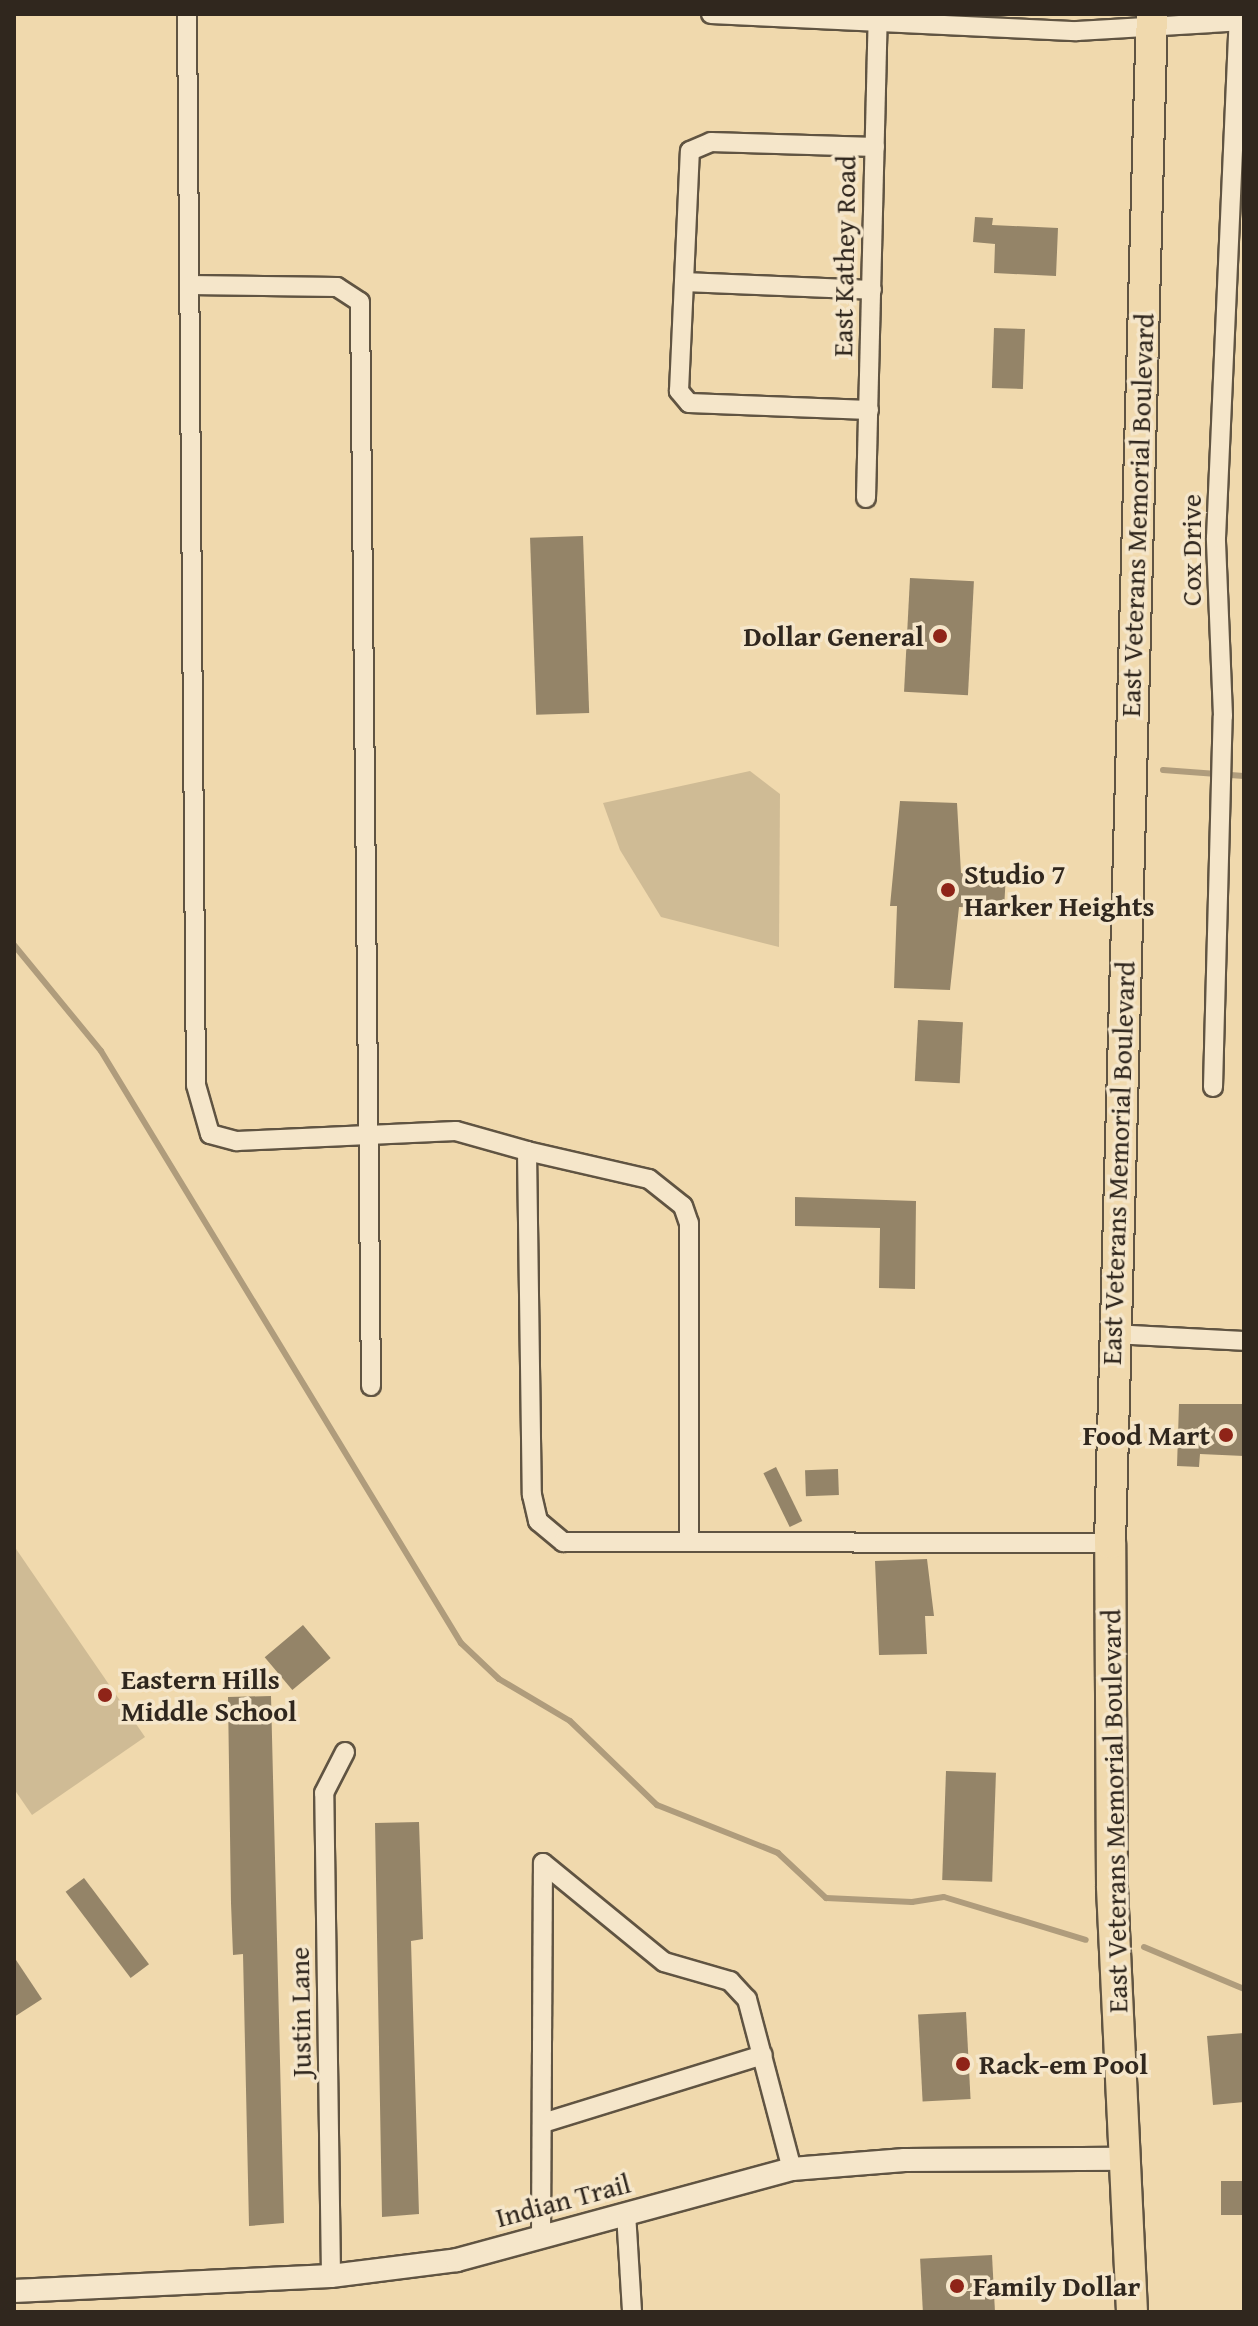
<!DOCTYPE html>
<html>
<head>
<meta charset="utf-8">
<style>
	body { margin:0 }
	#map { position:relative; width:1258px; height:2326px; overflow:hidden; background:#f0d9ad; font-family:"Gentium Book Plus",serif }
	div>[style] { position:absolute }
	.green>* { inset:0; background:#cfbb95 }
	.stream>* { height:6px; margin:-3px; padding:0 3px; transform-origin:3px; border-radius:3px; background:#af9c7c }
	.building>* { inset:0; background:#948468; transform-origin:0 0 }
	.roads { filter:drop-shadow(2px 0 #605442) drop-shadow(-2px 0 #605442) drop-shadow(0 2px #605442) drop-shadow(0 -2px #605442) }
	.minor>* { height:18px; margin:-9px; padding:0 9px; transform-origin:9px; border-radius:9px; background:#f5e6ca }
	.tertiary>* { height:22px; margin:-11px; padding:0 11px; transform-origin:11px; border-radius:11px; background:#f5e6ca }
	.primary>* { height:30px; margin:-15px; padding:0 15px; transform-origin:15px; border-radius:15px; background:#f0d9ad }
	.dots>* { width:22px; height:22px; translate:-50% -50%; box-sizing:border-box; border:4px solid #f5e6ca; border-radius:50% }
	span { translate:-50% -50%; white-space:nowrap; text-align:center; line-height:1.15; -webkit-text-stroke:7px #f5e6ca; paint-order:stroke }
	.street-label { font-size:28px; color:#30271e }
	.poi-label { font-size:28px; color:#30271e; font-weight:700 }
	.right { translate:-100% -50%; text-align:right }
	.left { translate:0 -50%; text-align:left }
	.frame { position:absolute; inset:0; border:16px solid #30271e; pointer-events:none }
</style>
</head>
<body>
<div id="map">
	<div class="green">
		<i style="clip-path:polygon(750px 771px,780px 794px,779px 947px,661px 917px,620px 850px,603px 803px)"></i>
		<i style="clip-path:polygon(14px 1546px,145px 1737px,32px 1815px,14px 1789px)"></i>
	</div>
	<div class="stream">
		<i style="left:1163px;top:770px;width:81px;rotate:4.2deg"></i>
		<i style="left:14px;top:945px;width:137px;rotate:50.6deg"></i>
		<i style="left:101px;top:1051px;width:693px;rotate:58.7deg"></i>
		<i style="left:461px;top:1643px;width:52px;rotate:43.5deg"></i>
		<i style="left:499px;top:1679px;width:82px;rotate:30.6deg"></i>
		<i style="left:570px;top:1721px;width:121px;rotate:44deg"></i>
		<i style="left:657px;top:1805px;width:130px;rotate:21.6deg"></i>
		<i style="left:778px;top:1853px;width:66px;rotate:43.2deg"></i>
		<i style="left:826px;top:1898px;width:86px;rotate:2.7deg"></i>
		<i style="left:912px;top:1902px;width:32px;rotate:-9deg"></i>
		<i style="left:944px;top:1897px;width:148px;rotate:16.8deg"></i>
		<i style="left:1144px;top:1947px;width:108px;rotate:22.8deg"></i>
	</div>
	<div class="building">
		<i style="clip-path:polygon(975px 217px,993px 218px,992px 225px,1058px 228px,1056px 276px,994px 273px,995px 244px,973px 242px)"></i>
		<i style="left:994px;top:328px;width:31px;height:60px;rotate:2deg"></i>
		<i style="left:583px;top:536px;width:177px;height:53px;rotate:88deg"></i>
		<i style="left:910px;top:578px;width:64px;height:114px;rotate:3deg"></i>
		<i style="clip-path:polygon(900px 801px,957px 803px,961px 873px,1006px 874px,1004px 909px,959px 907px,950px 990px,894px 988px,897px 906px,890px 906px)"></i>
		<i style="left:918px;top:1020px;width:45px;height:61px;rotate:3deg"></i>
		<i style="clip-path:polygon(795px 1197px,916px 1201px,915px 1289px,879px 1288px,880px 1228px,795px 1226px)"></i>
		<i style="clip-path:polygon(1179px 1404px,1244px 1404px,1244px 1456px,1200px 1454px,1199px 1467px,1177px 1466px)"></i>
		<i style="left:776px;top:1467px;width:60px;height:14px;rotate:64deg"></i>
		<i style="left:838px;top:1469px;width:26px;height:33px;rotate:88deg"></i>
		<i style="clip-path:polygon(927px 1559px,934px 1616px,925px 1616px,927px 1654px,879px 1655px,875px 1561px)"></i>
		<i style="left:303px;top:1625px;width:43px;height:50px;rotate:50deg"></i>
		<i style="clip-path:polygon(271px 1696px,284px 2223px,249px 2226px,243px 1954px,233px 1955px,231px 1903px,228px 1697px)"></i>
		<i style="left:946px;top:1771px;width:50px;height:109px;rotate:2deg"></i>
		<i style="clip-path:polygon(419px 1822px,423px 1939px,411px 1941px,419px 2214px,382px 2217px,375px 1823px)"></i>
		<i style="left:84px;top:1878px;width:108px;height:23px;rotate:53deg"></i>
		<i style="clip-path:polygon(14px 1957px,42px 1999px,14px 2017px)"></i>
		<i style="left:966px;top:2012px;width:87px;height:48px;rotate:87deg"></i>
		<i style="clip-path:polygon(1244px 2033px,1244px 2102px,1213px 2105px,1207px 2036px)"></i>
		<i style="left:1244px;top:2181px;width:34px;height:23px;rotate:90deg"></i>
		<i style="left:992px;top:2255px;width:57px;height:72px;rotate:87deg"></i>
	</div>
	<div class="roads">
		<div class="minor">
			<i style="left:187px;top:14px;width:1071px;rotate:89.52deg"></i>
			<i style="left:196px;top:1085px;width:51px;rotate:74.1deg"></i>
			<i style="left:210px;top:1134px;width:28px;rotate:15deg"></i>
			<i style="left:237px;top:1141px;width:219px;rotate:-2.6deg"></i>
			<i style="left:456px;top:1131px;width:74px;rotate:15.7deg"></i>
			<i style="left:527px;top:1151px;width:344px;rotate:89.2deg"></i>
			<i style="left:532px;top:1495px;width:27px;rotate:77deg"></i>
			<i style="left:538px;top:1521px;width:33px;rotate:40deg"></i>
			<i style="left:563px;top:1542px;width:547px;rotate:0.1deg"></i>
			<i style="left:711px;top:14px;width:366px;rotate:2.7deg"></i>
			<i style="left:1077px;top:31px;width:167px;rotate:-3.4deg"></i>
			<i style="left:684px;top:282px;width:188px;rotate:2.4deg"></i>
			<i style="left:190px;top:285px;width:147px;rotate:0.8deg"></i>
			<i style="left:337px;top:287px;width:27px;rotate:33deg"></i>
			<i style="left:360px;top:302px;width:1084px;rotate:89.42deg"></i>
			<i style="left:869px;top:410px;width:180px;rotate:-177.8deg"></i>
			<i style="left:689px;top:403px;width:16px;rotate:-130deg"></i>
			<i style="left:679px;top:391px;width:240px;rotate:-87.4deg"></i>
			<i style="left:690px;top:151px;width:23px;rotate:-23deg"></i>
			<i style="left:711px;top:142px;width:164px;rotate:1.7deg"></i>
			<i style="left:866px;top:498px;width:484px;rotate:-88.6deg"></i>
			<i style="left:1213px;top:1087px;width:371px;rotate:-88.5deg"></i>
			<i style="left:1223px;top:716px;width:178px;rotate:-92.3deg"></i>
			<i style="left:1216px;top:538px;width:525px;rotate:-87.49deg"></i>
			<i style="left:527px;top:1151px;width:125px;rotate:12.9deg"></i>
			<i style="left:649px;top:1179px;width:43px;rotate:38.5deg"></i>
			<i style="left:683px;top:1206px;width:18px;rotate:71deg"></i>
			<i style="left:689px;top:1223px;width:317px;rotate:90deg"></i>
			<i style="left:1112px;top:1334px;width:132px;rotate:3deg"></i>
			<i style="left:543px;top:2123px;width:230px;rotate:-17.2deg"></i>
			<i style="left:626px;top:2213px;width:99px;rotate:86.5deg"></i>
			<i style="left:541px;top:2238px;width:375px;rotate:-89.7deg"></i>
			<i style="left:543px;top:1863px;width:156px;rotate:39.3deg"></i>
			<i style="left:664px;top:1962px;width:69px;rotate:16.1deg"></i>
			<i style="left:730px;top:1981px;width:25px;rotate:47deg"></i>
			<i style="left:747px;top:1999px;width:176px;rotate:75.2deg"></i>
			<i style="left:331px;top:2276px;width:483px;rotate:-90.8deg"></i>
			<i style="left:324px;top:1793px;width:46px;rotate:-62.9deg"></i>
		</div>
		<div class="tertiary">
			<i style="left:14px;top:2291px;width:317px;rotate:-2.7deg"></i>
			<i style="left:331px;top:2276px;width:127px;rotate:-7.2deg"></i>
			<i style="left:457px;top:2260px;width:347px;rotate:-15.2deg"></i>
			<i style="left:792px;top:2169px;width:113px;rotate:-4.6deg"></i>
			<i style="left:905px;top:2160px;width:219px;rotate:-0.3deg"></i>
		</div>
		<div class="primary">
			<i style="left:1132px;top:2312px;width:426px;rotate:-92.7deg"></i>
			<i style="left:1112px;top:1886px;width:343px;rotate:-90.3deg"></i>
			<i style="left:1110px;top:1543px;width:1530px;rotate:-88.43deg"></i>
		</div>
	</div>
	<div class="dots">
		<i style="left:940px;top:636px;background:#8f2418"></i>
		<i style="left:948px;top:890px;background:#8f2418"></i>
		<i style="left:1226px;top:1435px;background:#8f2418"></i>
		<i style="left:105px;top:1695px;background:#8f2418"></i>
		<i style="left:963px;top:2064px;background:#8f2418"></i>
		<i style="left:957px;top:2286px;background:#8f2418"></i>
	</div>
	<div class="street-label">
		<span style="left:844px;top:256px;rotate:-89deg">East Kathey Road</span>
		<span style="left:1137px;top:515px;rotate:-88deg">East Veterans Memorial Boulevard</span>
		<span style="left:1191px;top:550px;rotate:-90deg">Cox Drive</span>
		<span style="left:1118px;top:1163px;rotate:-88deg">East Veterans Memorial Boulevard</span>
		<span style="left:1114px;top:1811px;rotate:-91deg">East Veterans Memorial Boulevard</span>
		<span style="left:300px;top:2012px;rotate:-91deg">Justin Lane</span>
		<span style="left:563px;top:2200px;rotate:-15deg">Indian Trail</span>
	</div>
	<div class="poi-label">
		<span class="right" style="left:924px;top:636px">Dollar General</span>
		<span class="left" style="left:964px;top:890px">Studio 7<br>Harker Heights</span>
		<span class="right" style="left:1210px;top:1435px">Food Mart</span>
		<span class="left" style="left:121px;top:1695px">Eastern Hills<br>Middle School</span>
		<span class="left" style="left:979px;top:2064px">Rack-em Pool</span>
		<span class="left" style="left:973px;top:2286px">Family Dollar</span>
	</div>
	<div class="frame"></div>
</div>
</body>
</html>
